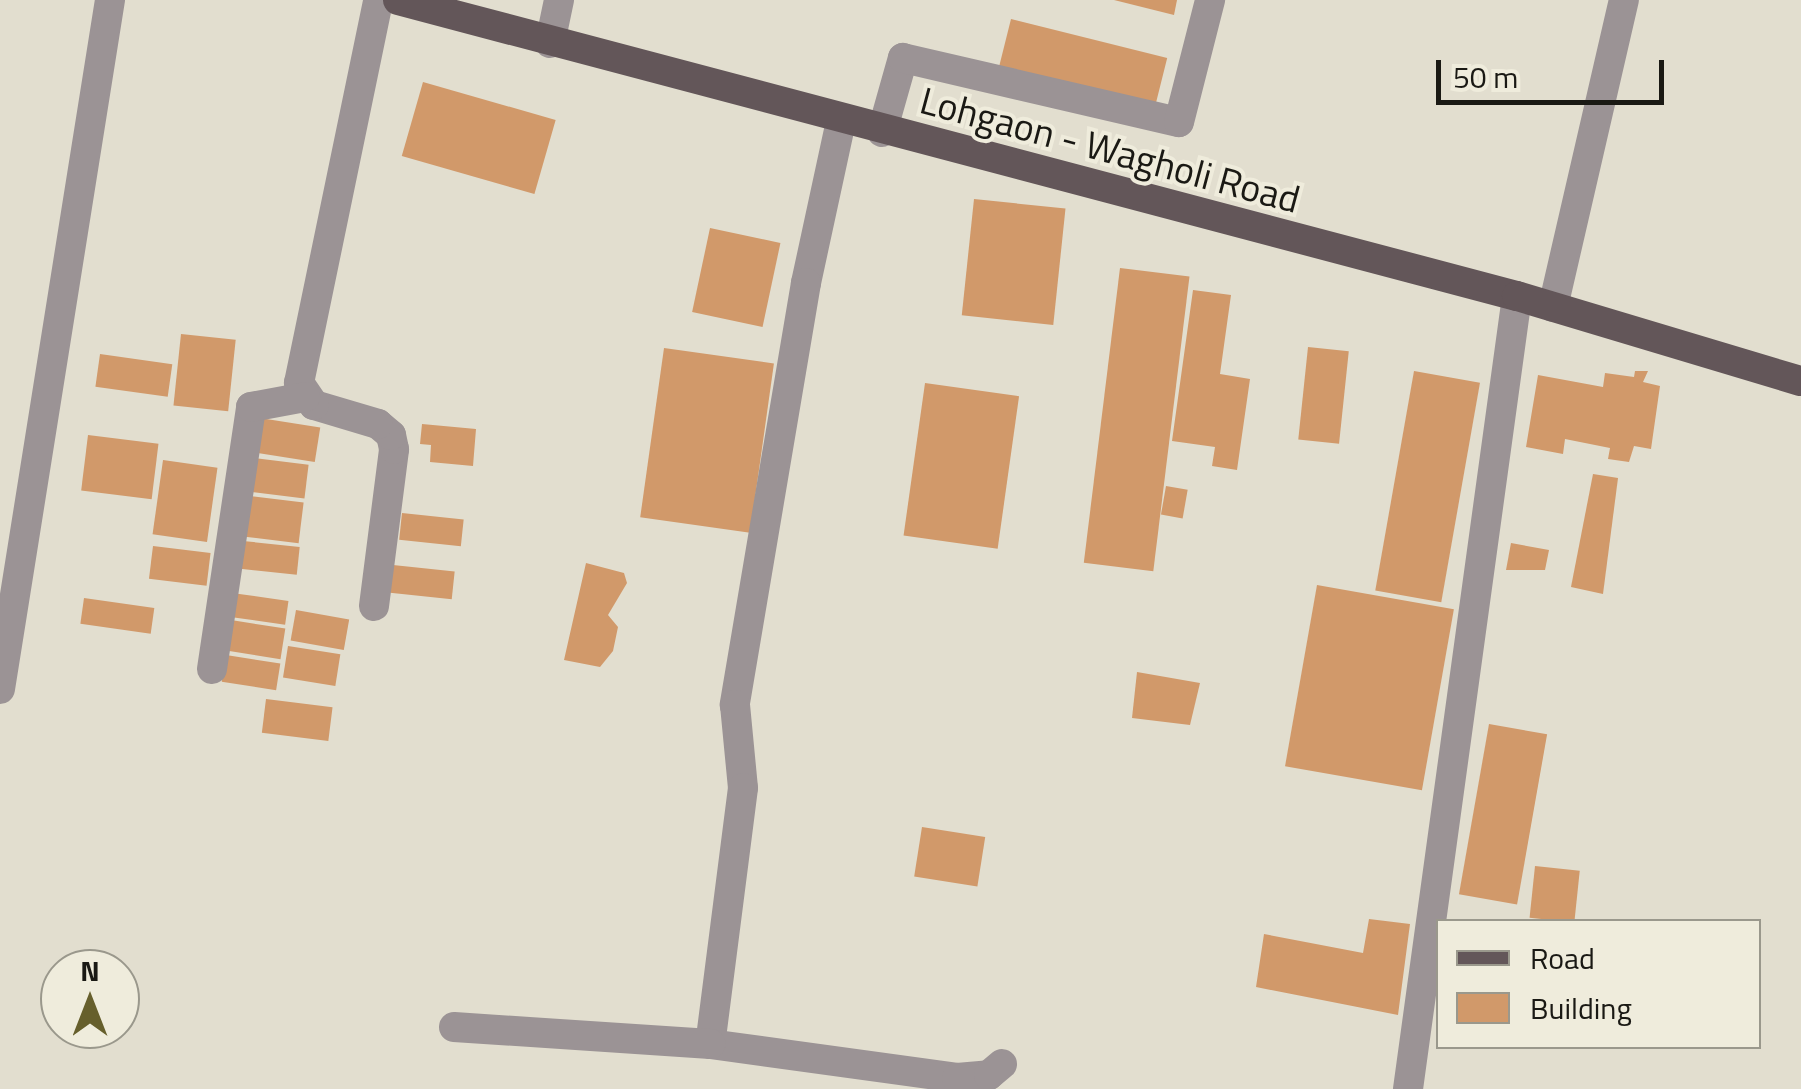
<!DOCTYPE html>
<html>
<head>
<meta charset="utf-8">
<style>
	body { margin:0 }
	#map { position:relative; width:1801px; height:1089px; overflow:hidden; background:#e2decf; font-family:"Titillium Web",sans-serif }
	div>[style] { position:absolute }
	.building>* { inset:0; background:#d1996a; transform-origin:0 0 }
	.street>* { height:30px; margin:-15px; padding:0 15px; transform-origin:15px; border-radius:15px; background:#9b9395 }
	.primary>* { height:30px; margin:-15px; padding:0 15px; transform-origin:15px; border-radius:15px; background:#635659 }
	span { translate:-50% -50%; white-space:nowrap; text-align:center; line-height:1.15; -webkit-text-stroke:8px #efecdc; paint-order:stroke }
	.street-label { font-size:38px; color:#1a1914 }
	.legend { position:absolute; left:1436px; top:919px; width:325px; height:130px; box-sizing:border-box; background:#efecdc; border:2px solid #9a988c; margin:0; padding:12px 18px; list-style:none; font-size:30px; color:#1a1914 }
	.legend li { display:flex; align-items:center; gap:20px; height:50px }
	.legend b { width:50px; border:2px solid #9a988c }
	.north { position:absolute; left:40px; top:949px; width:100px; height:100px; box-sizing:border-box; background:#efecdc; border:2px solid #9a988c; border-radius:50%; rotate:0deg; font-size:28px; font-weight:700; line-height:40px; text-align:center; color:#1a1914 }
	.north::after { content:''; display:block; margin:auto; width:35px; height:45px; background:#665f2c; clip-path:polygon(50% 0,100% 100%,50% 72%,0 100%) }
	.scale { position:absolute; left:1436px; top:60px; width:228px; height:45px; box-sizing:border-box; border:5px solid #1a1914; border-top:0; padding-left:12px; font-size:30px; line-height:35px; white-space:nowrap; color:#1a1914; -webkit-text-stroke:8px #efecdc; paint-order:stroke }
</style>
</head>
<body>
<div id="map">
	<div class="building">
		<i style="clip-path:polygon(1114px 0,1177px 0,1174px 15px)"></i>
		<i style="left:1011px;top:19px;width:161px;height:55px;rotate:14deg"></i>
		<i style="left:423px;top:82px;width:138px;height:77px;rotate:16deg"></i>
		<i style="left:974px;top:199px;width:92px;height:117px;rotate:6deg"></i>
		<i style="left:710px;top:228px;width:72px;height:86px;rotate:12deg"></i>
		<i style="left:1120px;top:268px;width:70px;height:297px;rotate:7deg"></i>
		<i style="clip-path:polygon(1193px 290px,1231px 295px,1220px 374px,1250px 379px,1237px 470px,1212px 466px,1215px 447px,1172px 441px)"></i>
		<i style="left:181px;top:334px;width:55px;height:72px;rotate:6deg"></i>
		<i style="left:1308px;top:347px;width:41px;height:93px;rotate:6deg"></i>
		<i style="left:664px;top:348px;width:111px;height:171px;rotate:8deg"></i>
		<i style="left:100px;top:354px;width:73px;height:33px;rotate:8deg"></i>
		<i style="left:1414px;top:371px;width:67px;height:223px;rotate:10deg"></i>
		<i style="clip-path:polygon(1635px 371px,1648px 371px,1643px 382px,1660px 386px,1651px 449px,1634px 446px,1629px 462px,1608px 459px,1610px 448px,1565px 439px,1563px 454px,1526px 447px,1538px 375px,1603px 387px,1605px 373px,1634px 377px)"></i>
		<i style="left:925px;top:383px;width:95px;height:154px;rotate:8deg"></i>
		<i style="left:260px;top:418px;width:61px;height:35px;rotate:9deg"></i>
		<i style="clip-path:polygon(422px 424px,476px 429px,473px 466px,430px 462px,431px 445px,420px 444px)"></i>
		<i style="left:88px;top:435px;width:71px;height:56px;rotate:7deg"></i>
		<i style="left:254px;top:458px;width:55px;height:34px;rotate:7deg"></i>
		<i style="left:163px;top:460px;width:55px;height:75px;rotate:8deg"></i>
		<i style="clip-path:polygon(1593px 474px,1618px 478px,1603px 594px,1571px 587px)"></i>
		<i style="left:1166px;top:486px;width:22px;height:29px;rotate:10deg"></i>
		<i style="left:250px;top:496px;width:54px;height:41px;rotate:7deg"></i>
		<i style="left:402px;top:513px;width:62px;height:27px;rotate:6deg"></i>
		<i style="left:243px;top:541px;width:57px;height:28px;rotate:6deg"></i>
		<i style="clip-path:polygon(1511px 543px,1549px 550px,1545px 570px,1506px 570px)"></i>
		<i style="left:153px;top:546px;width:58px;height:33px;rotate:7deg"></i>
		<i style="clip-path:polygon(586px 563px,624px 573px,627px 583px,608px 615px,618px 627px,613px 651px,600px 667px,564px 660px)"></i>
		<i style="left:393px;top:565px;width:62px;height:28px;rotate:6deg"></i>
		<i style="left:1317px;top:585px;width:139px;height:184px;rotate:10deg"></i>
		<i style="left:232px;top:593px;width:57px;height:24px;rotate:8deg"></i>
		<i style="left:84px;top:598px;width:71px;height:26px;rotate:8deg"></i>
		<i style="left:296px;top:610px;width:54px;height:31px;rotate:10deg"></i>
		<i style="left:231px;top:620px;width:55px;height:31px;rotate:9deg"></i>
		<i style="left:288px;top:646px;width:53px;height:32px;rotate:9deg"></i>
		<i style="left:226px;top:655px;width:55px;height:27px;rotate:9deg"></i>
		<i style="clip-path:polygon(1137px 672px,1200px 683px,1190px 725px,1132px 718px)"></i>
		<i style="left:266px;top:699px;width:67px;height:34px;rotate:7deg"></i>
		<i style="left:1489px;top:724px;width:59px;height:173px;rotate:10deg"></i>
		<i style="left:922px;top:827px;width:64px;height:50px;rotate:9deg"></i>
		<i style="left:1535px;top:866px;width:45px;height:52px;rotate:6deg"></i>
		<i style="clip-path:polygon(1369px 919px,1410px 924px,1398px 1015px,1256px 987px,1264px 934px,1363px 953px)"></i>
	</div>
	<div class="street">
		<i style="left:550px;top:43px;width:44px;rotate:-78.2deg"></i>
		<i style="left:841px;top:121px;width:166px;rotate:102.2deg"></i>
		<i style="left:806px;top:283px;width:428px;rotate:99.6deg"></i>
		<i style="left:735px;top:705px;width:83px;rotate:84.5deg"></i>
		<i style="left:743px;top:788px;width:258px;rotate:97.3deg"></i>
		<i style="left:710px;top:1044px;width:249px;rotate:7.8deg"></i>
		<i style="left:957px;top:1078px;width:32px;rotate:-5deg"></i>
		<i style="left:989px;top:1075px;width:17px;rotate:-40deg"></i>
		<i style="left:882px;top:132px;width:77px;rotate:-74.2deg"></i>
		<i style="left:903px;top:58px;width:283px;rotate:13.1deg"></i>
		<i style="left:1179px;top:122px;width:126px;rotate:-75.7deg"></i>
		<i style="left:1553px;top:307px;width:315px;rotate:-77deg"></i>
		<i style="left:374px;top:606px;width:158px;rotate:-82.7deg"></i>
		<i style="left:394px;top:449px;width:14px;rotate:-102deg"></i>
		<i style="left:391px;top:435px;width:17px;rotate:-140deg"></i>
		<i style="left:378px;top:424px;width:67px;rotate:-163.5deg"></i>
		<i style="left:314px;top:405px;width:27px;rotate:-124deg"></i>
		<i style="left:299px;top:383px;width:391px;rotate:-78.3deg"></i>
		<i style="left:212px;top:669px;width:265px;rotate:-81.5deg"></i>
		<i style="left:251px;top:407px;width:55px;rotate:-10.5deg"></i>
		<i style="left:0;top:689px;width:698px;rotate:-80.93deg"></i>
		<i style="left:454px;top:1027px;width:257px;rotate:3.8deg"></i>
		<i style="left:1408px;top:1089px;width:800px;rotate:-82.17deg"></i>
	</div>
	<div class="primary">
		<i style="left:398px;top:0;width:1157px;rotate:14.82deg"></i>
		<i style="left:1517px;top:296px;width:296px;rotate:16.7deg"></i>
	</div>
	<div class="street-label">
		<span style="left:1110px;top:150px;rotate:15deg">Lohgaon - Wagholi Road</span>
	</div>
	<ul class="legend">
	<li><b style="height:12px;background:#635659"></b>Road</li>
	<li><b style="height:28px;background:#d1996a"></b>Building</li>
	</ul>
	<div class="north">N</div>
	<div class="scale">50 m</div>
</div>
</body>
</html>
